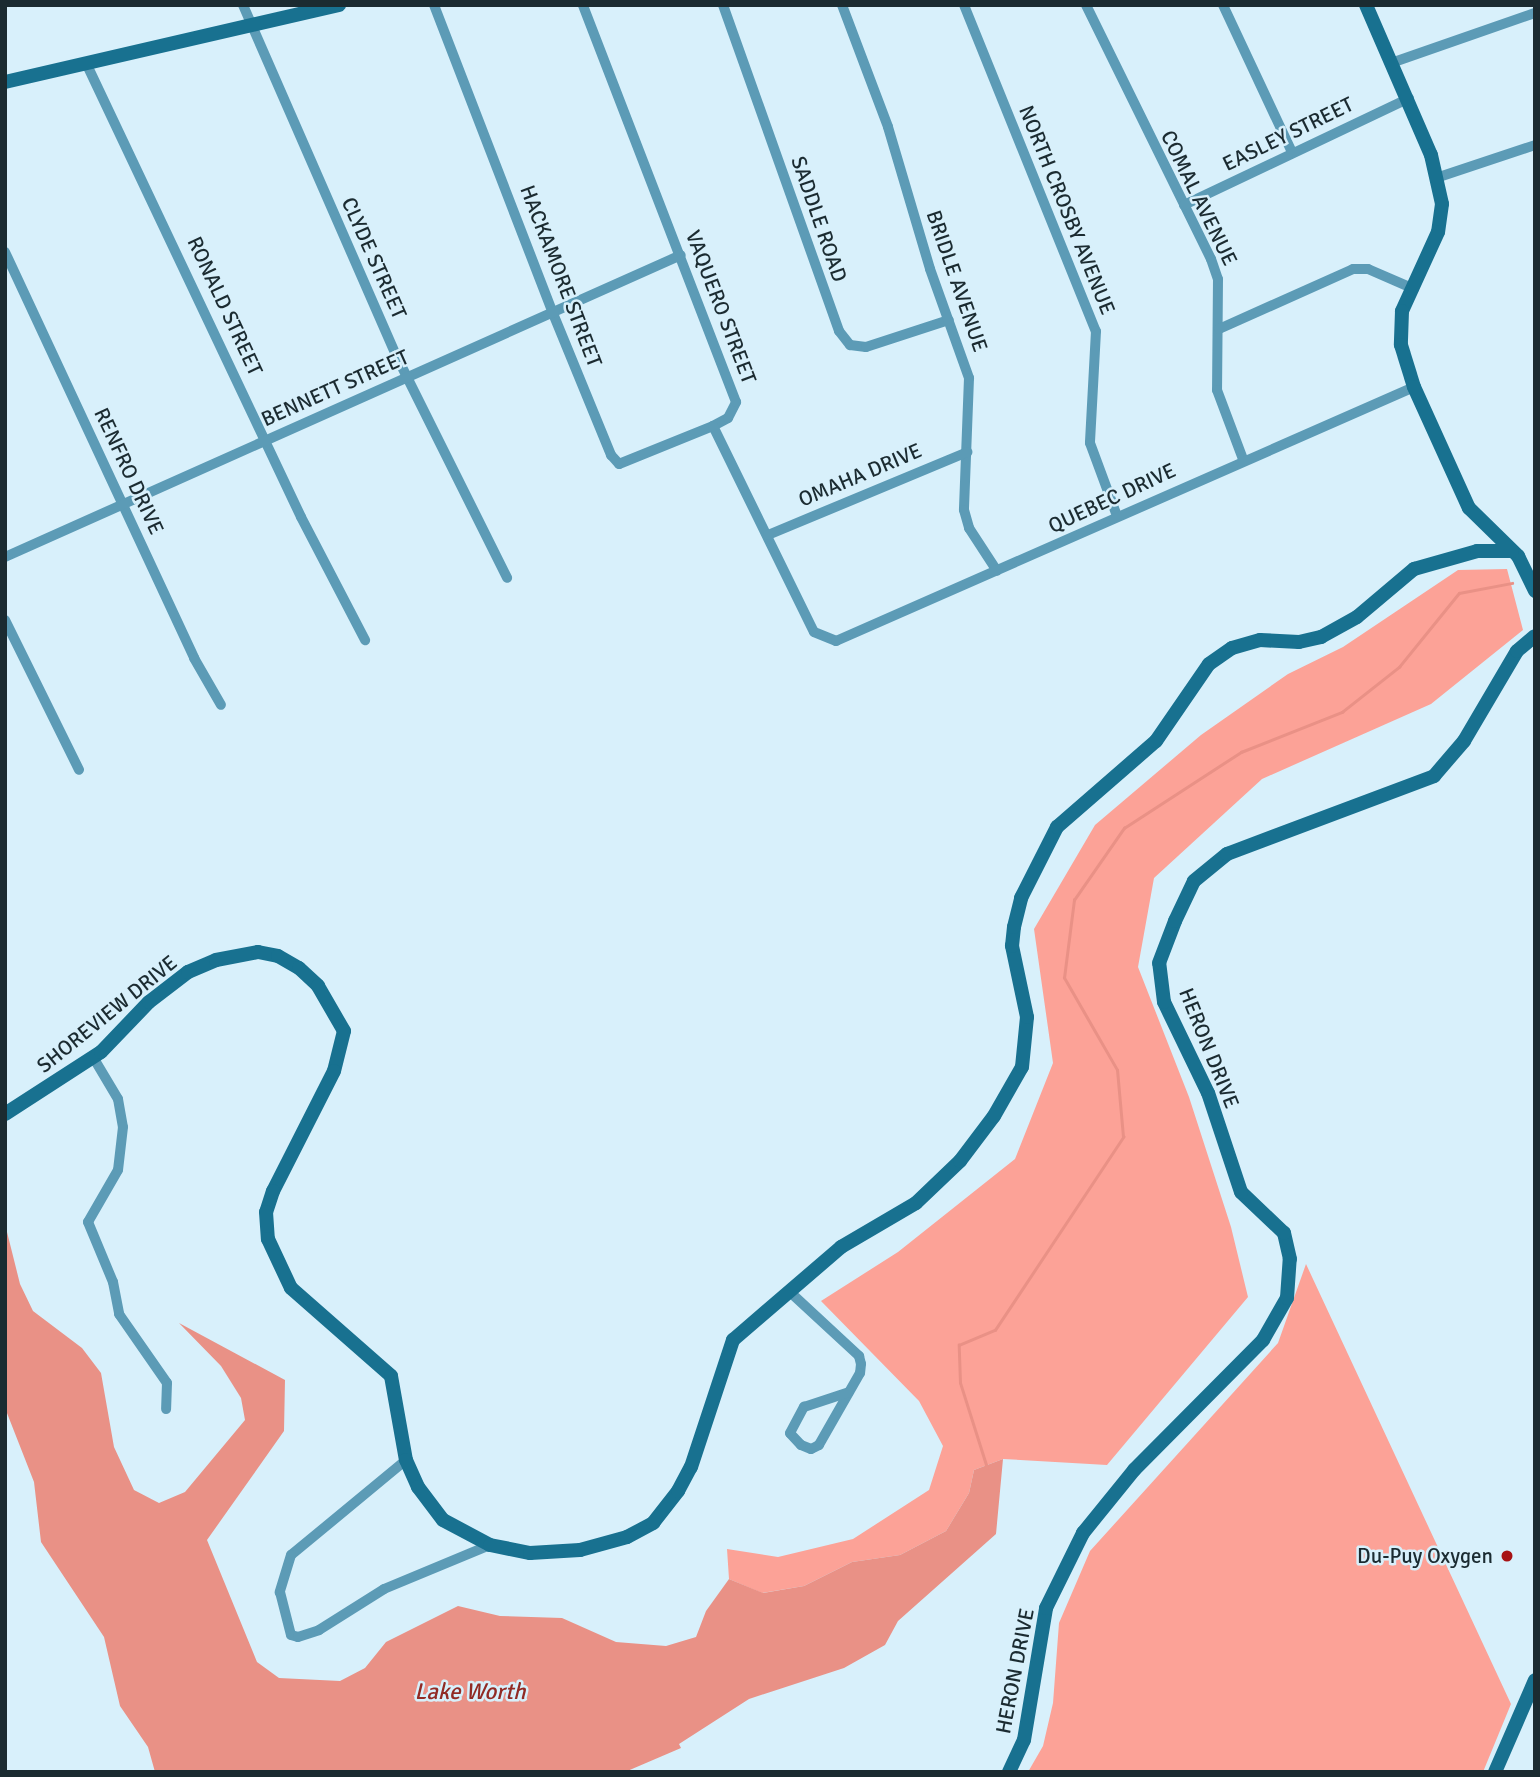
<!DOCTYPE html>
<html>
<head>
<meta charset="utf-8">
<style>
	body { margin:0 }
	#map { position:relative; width:1540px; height:1777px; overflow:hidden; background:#d8f0fb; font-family:Signika,sans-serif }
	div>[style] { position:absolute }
	.forest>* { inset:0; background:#fca297 }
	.water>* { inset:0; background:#e99186 }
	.stream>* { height:2.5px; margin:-1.25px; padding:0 1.25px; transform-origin:1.25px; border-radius:1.25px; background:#e99186 }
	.street>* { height:10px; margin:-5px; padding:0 5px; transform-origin:5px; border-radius:5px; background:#5c9bb6 }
	.secondary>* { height:14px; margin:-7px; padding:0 7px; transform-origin:7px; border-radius:7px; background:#187190 }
	.dots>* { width:19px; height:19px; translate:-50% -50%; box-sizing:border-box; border:4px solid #d8f0fb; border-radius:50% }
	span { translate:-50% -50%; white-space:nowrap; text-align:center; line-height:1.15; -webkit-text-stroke:5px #d8f0fb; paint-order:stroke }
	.street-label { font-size:21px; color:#1b2b31 }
	.poi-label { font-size:21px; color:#1b2b31 }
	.right { translate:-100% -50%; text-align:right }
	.water-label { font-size:23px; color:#912a24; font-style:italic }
	.frame { position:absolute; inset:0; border:7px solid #1b2b31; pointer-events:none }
</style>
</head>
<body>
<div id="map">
	<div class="forest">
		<i style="clip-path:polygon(1507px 569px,1523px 630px,1431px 704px,1262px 779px,1154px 878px,1138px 967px,1189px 1097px,1231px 1227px,1248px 1297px,1107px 1465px,1003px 1459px,974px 1470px,969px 1493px,946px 1531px,900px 1555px,852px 1562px,804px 1586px,762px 1593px,729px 1579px,727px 1549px,778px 1557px,853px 1539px,929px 1490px,943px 1446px,919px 1401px,821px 1301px,898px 1252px,1015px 1159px,1053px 1063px,1034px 929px,1095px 825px,1201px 735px,1288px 674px,1343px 647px,1458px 570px)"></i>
		<i style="clip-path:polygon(1306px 1264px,1511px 1704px,1483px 1772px,1028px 1772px,1043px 1746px,1053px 1703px,1059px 1623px,1090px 1551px,1278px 1343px)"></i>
	</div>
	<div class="water">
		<i style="clip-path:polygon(5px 1224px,20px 1284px,33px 1311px,82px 1348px,101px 1373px,114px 1447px,134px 1490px,159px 1503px,185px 1492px,245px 1420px,241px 1398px,221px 1366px,179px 1323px,285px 1380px,284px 1431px,207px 1540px,257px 1662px,279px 1678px,340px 1681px,365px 1668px,386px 1642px,458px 1606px,500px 1616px,562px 1618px,616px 1642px,666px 1646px,696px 1637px,706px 1611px,729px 1579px,763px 1593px,804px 1586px,852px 1562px,900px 1555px,946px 1531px,969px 1493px,974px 1470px,1003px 1459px,996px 1534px,898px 1621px,885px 1645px,844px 1668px,749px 1699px,679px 1744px,681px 1748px,625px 1772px,155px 1772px,148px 1747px,120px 1706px,104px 1637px,41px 1542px,34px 1482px,5px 1408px)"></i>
	</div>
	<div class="stream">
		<i style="left:987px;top:1468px;width:89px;rotate:-107.6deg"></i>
		<i style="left:960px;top:1383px;width:38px;rotate:-92deg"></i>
		<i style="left:959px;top:1345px;width:39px;rotate:-23deg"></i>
		<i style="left:995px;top:1330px;width:232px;rotate:-56.4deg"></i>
		<i style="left:1123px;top:1137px;width:67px;rotate:-95.1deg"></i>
		<i style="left:1117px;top:1070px;width:106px;rotate:-119.9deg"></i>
		<i style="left:1064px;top:978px;width:79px;rotate:-82.7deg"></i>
		<i style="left:1074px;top:900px;width:88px;rotate:-55.2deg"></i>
		<i style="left:1124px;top:828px;width:140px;rotate:-33deg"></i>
		<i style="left:1241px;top:752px;width:109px;rotate:-21.6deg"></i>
		<i style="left:1342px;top:712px;width:73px;rotate:-38.3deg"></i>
		<i style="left:1399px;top:667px;width:95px;rotate:-51deg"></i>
		<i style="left:1459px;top:593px;width:54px;rotate:-10.7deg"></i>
	</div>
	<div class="street">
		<i style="left:243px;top:5px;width:382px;rotate:66.4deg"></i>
		<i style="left:396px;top:355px;width:249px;rotate:63.5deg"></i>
		<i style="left:434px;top:5px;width:328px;rotate:68.9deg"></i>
		<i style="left:552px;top:311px;width:156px;rotate:67.7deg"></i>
		<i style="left:611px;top:455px;width:12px;rotate:48deg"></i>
		<i style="left:619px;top:464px;width:101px;rotate:-22deg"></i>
		<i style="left:713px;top:426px;width:17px;rotate:-28deg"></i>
		<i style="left:728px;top:418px;width:18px;rotate:-63deg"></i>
		<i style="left:736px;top:402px;width:425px;rotate:-111.1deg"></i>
		<i style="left:723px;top:5px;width:346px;rotate:70.4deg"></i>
		<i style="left:839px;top:331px;width:18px;rotate:52deg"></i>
		<i style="left:850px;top:345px;width:16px;rotate:7deg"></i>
		<i style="left:866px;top:347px;width:87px;rotate:-18deg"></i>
		<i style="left:842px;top:5px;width:130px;rotate:69.3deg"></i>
		<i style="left:888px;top:127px;width:148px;rotate:73.5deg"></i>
		<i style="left:930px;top:269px;width:116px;rotate:70.3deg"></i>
		<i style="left:969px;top:378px;width:132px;rotate:92.2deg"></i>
		<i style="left:964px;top:510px;width:19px;rotate:74deg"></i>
		<i style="left:969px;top:528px;width:51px;rotate:56.9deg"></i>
		<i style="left:964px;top:5px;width:352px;rotate:68deg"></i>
		<i style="left:1096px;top:331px;width:112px;rotate:93.1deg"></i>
		<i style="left:1090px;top:443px;width:78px;rotate:69.7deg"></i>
		<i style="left:1086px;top:5px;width:283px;rotate:63.8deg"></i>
		<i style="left:1211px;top:259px;width:21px;rotate:71deg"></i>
		<i style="left:1218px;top:279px;width:111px;rotate:90.5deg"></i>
		<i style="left:1217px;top:390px;width:74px;rotate:69.4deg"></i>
		<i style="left:1223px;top:5px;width:162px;rotate:64.9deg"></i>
		<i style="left:1394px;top:62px;width:149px;rotate:-19.2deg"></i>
		<i style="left:87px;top:65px;width:500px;rotate:64.66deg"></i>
		<i style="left:301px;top:517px;width:139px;rotate:62.5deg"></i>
		<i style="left:1439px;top:177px;width:101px;rotate:-18.4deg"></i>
		<i style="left:1184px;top:205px;width:249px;rotate:-25.4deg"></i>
		<i style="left:5px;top:252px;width:448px;rotate:65deg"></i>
		<i style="left:194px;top:658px;width:54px;rotate:60.1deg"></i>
		<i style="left:1219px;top:329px;width:147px;rotate:-24.1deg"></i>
		<i style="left:1353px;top:269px;width:15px"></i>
		<i style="left:1368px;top:269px;width:50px;rotate:23.5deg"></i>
		<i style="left:713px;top:426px;width:229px;rotate:63.9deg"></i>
		<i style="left:814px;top:632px;width:24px;rotate:22deg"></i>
		<i style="left:836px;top:641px;width:631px;rotate:-23.72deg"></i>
		<i style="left:768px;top:535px;width:216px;rotate:-22.6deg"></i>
		<i style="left:5px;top:557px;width:740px;rotate:-24.07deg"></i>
		<i style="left:5px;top:620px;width:167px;rotate:63.7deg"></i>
		<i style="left:93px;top:1057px;width:49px;rotate:59.2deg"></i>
		<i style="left:118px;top:1099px;width:28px;rotate:80deg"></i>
		<i style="left:123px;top:1127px;width:43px;rotate:96.6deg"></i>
		<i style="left:118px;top:1170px;width:60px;rotate:120deg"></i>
		<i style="left:88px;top:1222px;width:65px;rotate:67.4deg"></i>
		<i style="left:113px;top:1282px;width:33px;rotate:79deg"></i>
		<i style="left:119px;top:1314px;width:84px;rotate:55.2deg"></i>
		<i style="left:167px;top:1383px;width:26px;rotate:92deg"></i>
		<i style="left:791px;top:1293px;width:93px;rotate:42.8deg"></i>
		<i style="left:859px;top:1356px;width:8px;rotate:76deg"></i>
		<i style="left:861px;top:1364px;width:9px;rotate:96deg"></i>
		<i style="left:860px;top:1373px;width:83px;rotate:119.7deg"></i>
		<i style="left:819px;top:1445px;width:9px;rotate:153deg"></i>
		<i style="left:811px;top:1449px;width:11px;rotate:-158deg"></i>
		<i style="left:801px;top:1445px;width:16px;rotate:-133deg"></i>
		<i style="left:790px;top:1433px;width:30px;rotate:-62deg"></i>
		<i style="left:804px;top:1407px;width:47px;rotate:-18.4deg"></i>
		<i style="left:406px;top:1460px;width:149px;rotate:140.4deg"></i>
		<i style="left:291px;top:1555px;width:39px;rotate:107deg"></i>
		<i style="left:280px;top:1592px;width:44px;rotate:75.7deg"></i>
		<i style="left:291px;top:1635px;width:7px;rotate:16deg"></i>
		<i style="left:298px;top:1637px;width:22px;rotate:-18deg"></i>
		<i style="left:319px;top:1630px;width:77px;rotate:-32.2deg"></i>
		<i style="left:384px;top:1589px;width:115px;rotate:-22.5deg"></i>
	</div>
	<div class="secondary">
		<i style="left:1366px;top:5px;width:163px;rotate:66.6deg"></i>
		<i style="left:1431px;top:155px;width:50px;rotate:77.3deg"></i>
		<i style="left:1442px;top:204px;width:28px;rotate:98deg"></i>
		<i style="left:1438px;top:232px;width:87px;rotate:114.5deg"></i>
		<i style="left:1402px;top:311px;width:34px;rotate:92deg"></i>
		<i style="left:1401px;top:345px;width:44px;rotate:72.8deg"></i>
		<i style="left:1414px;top:387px;width:133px;rotate:65.6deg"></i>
		<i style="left:1469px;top:508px;width:69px;rotate:44.4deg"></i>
		<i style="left:1518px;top:556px;width:39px;rotate:64deg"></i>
		<i style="left:5px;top:82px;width:343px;rotate:-13deg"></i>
		<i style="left:5px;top:1114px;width:114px;rotate:-32.9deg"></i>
		<i style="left:101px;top:1052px;width:69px;rotate:-46.2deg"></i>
		<i style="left:149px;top:1002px;width:49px;rotate:-37.6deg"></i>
		<i style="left:188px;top:972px;width:30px;rotate:-23deg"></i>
		<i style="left:216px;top:960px;width:43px;rotate:-10.8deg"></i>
		<i style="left:258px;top:952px;width:20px;rotate:11deg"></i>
		<i style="left:278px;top:956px;width:24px;rotate:30deg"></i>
		<i style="left:299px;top:968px;width:26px;rotate:43deg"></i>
		<i style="left:318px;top:986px;width:52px;rotate:60deg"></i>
		<i style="left:344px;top:1031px;width:41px;rotate:104deg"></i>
		<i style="left:334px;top:1071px;width:135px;rotate:116.9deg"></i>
		<i style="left:273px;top:1191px;width:22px;rotate:108deg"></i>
		<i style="left:266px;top:1212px;width:27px;rotate:86deg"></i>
		<i style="left:268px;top:1239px;width:54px;rotate:64.9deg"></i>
		<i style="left:291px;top:1288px;width:133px;rotate:41.3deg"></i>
		<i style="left:391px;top:1376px;width:85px;rotate:79.9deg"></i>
		<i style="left:406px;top:1460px;width:30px;rotate:66deg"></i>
		<i style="left:418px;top:1487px;width:41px;rotate:52.9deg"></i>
		<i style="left:443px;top:1520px;width:53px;rotate:28deg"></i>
		<i style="left:490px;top:1545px;width:41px;rotate:11.3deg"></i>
		<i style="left:530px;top:1553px;width:50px;rotate:-3.4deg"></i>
		<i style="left:580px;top:1550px;width:49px;rotate:-15.5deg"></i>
		<i style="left:627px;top:1537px;width:30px;rotate:-28deg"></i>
		<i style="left:653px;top:1523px;width:41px;rotate:-52deg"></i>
		<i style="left:678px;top:1491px;width:27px;rotate:-62deg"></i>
		<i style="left:691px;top:1467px;width:134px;rotate:-71.7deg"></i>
		<i style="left:733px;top:1340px;width:143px;rotate:-40.7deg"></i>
		<i style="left:841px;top:1247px;width:87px;rotate:-30.4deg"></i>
		<i style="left:916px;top:1203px;width:61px;rotate:-43.7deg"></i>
		<i style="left:960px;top:1161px;width:56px;rotate:-52.9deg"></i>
		<i style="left:994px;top:1116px;width:56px;rotate:-60.3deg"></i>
		<i style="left:1022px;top:1067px;width:50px;rotate:-84.3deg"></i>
		<i style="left:1027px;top:1017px;width:73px;rotate:-101.9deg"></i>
		<i style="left:1012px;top:946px;width:19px;rotate:-84deg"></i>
		<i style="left:1014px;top:927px;width:30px;rotate:-76deg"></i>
		<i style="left:1021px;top:898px;width:80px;rotate:-63.1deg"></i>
		<i style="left:1057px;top:827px;width:131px;rotate:-41deg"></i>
		<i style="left:1156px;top:741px;width:93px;rotate:-55.5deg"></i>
		<i style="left:1209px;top:664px;width:28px;rotate:-35deg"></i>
		<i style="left:1232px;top:648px;width:29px;rotate:-16deg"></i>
		<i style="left:1260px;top:640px;width:39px;rotate:3deg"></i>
		<i style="left:1299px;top:642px;width:23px;rotate:-13deg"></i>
		<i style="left:1321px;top:637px;width:41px;rotate:-29.1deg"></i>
		<i style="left:1357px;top:617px;width:75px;rotate:-40.1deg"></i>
		<i style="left:1414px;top:569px;width:66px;rotate:-15.9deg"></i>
		<i style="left:1477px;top:551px;width:35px"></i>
		<i style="left:1009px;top:1772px;width:35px;rotate:-65deg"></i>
		<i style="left:1024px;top:1740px;width:134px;rotate:-80.5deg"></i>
		<i style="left:1046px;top:1608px;width:84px;rotate:-63.7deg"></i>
		<i style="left:1083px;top:1533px;width:81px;rotate:-51deg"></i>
		<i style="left:1134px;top:1470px;width:183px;rotate:-45.2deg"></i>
		<i style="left:1263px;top:1340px;width:48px;rotate:-60.3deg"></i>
		<i style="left:1287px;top:1298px;width:39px;rotate:-86deg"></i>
		<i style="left:1290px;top:1259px;width:27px;rotate:-103deg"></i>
		<i style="left:1284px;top:1233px;width:59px;rotate:-136.4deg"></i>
		<i style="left:1241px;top:1192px;width:104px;rotate:-108.4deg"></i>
		<i style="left:1208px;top:1093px;width:101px;rotate:-115.8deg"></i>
		<i style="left:1164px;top:1002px;width:39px;rotate:-97deg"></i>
		<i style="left:1159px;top:963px;width:45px;rotate:-69.1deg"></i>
		<i style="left:1175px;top:921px;width:44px;rotate:-64.6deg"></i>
		<i style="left:1194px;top:881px;width:43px;rotate:-39.3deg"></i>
		<i style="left:1227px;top:854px;width:221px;rotate:-20.6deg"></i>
		<i style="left:1434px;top:776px;width:46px;rotate:-49.4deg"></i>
		<i style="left:1464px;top:741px;width:104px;rotate:-59.5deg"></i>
		<i style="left:1517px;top:651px;width:23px;rotate:-40deg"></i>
		<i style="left:1495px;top:1772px;width:100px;rotate:-66.5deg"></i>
	</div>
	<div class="dots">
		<i style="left:1507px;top:1556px;background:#a71314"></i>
	</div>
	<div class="street-label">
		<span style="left:1288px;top:134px;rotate:-26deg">EASLEY STREET</span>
		<span style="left:1199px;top:198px;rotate:64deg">COMAL AVENUE</span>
		<span style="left:1067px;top:210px;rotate:68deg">NORTH CROSBY AVENUE</span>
		<span style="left:819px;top:219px;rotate:71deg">SADDLE ROAD</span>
		<span style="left:374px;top:258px;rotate:66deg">CLYDE STREET</span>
		<span style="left:561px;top:276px;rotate:69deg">HACKAMORE STREET</span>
		<span style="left:957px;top:281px;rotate:71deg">BRIDLE AVENUE</span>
		<span style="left:225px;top:306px;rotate:65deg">RONALD STREET</span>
		<span style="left:721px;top:307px;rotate:69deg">VAQUERO STREET</span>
		<span style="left:335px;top:388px;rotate:-24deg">BENNETT STREET</span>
		<span style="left:129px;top:471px;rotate:65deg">RENFRO DRIVE</span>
		<span style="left:860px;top:475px;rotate:-23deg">OMAHA DRIVE</span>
		<span style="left:1112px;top:498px;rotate:-25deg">QUEBEC DRIVE</span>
		<span style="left:107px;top:1014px;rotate:-39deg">SHOREVIEW DRIVE</span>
		<span style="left:1209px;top:1048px;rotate:68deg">HERON DRIVE</span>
		<span style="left:1015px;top:1671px;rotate:-79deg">HERON DRIVE</span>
	</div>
	<div class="poi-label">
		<span class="right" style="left:1493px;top:1556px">Du-Puy Oxygen</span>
	</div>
	<div class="water-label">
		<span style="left:470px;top:1692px">Lake Worth</span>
	</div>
	<div class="frame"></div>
</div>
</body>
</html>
